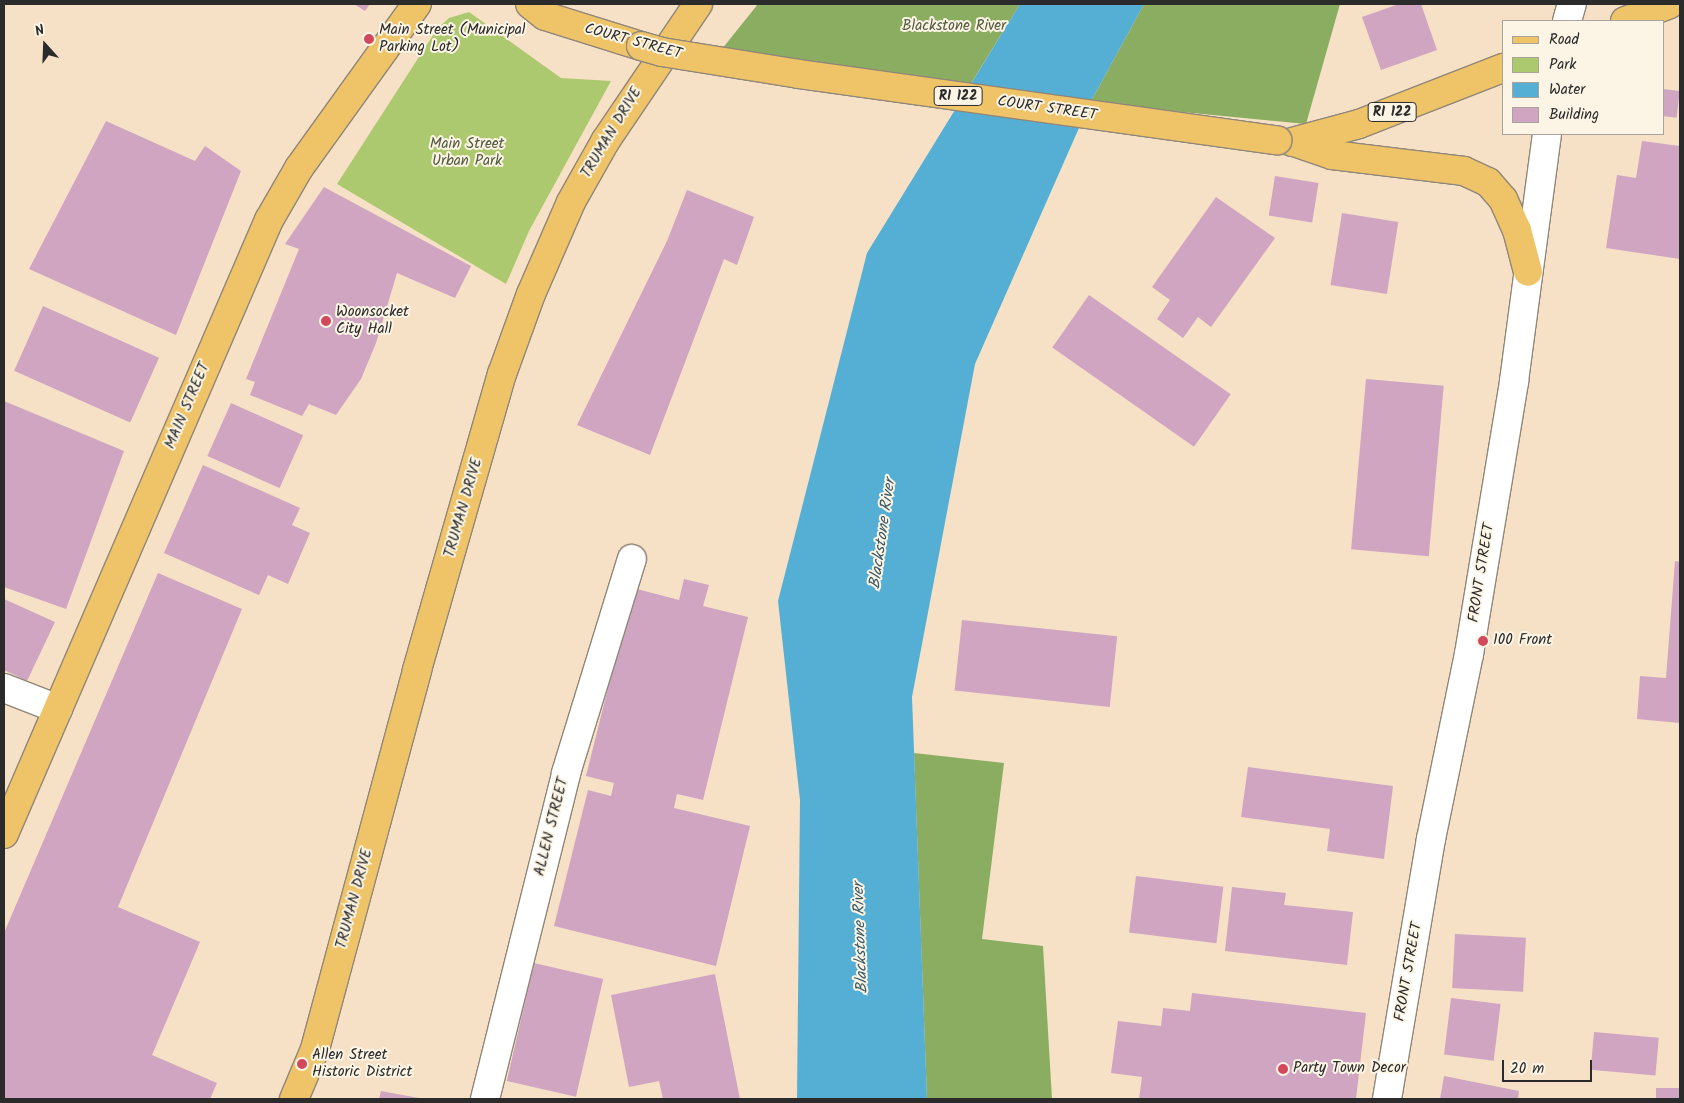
<!DOCTYPE html>
<html>
<head>
<meta charset="utf-8">
<style>
	body { margin:0 }
	#map { position:relative; width:1684px; height:1103px; overflow:hidden; background:#f6e0c6; font-family:Kalam,sans-serif }
	div>[style] { position:absolute }
	.green>* { inset:0; background:#adc96f }
	.forest>* { inset:0; background:#8aad62 }
	.water>* { inset:0; background:#55aed3 }
	.building>* { inset:0; background:#cfa5c2; transform-origin:0 0 }
	.roads { filter:drop-shadow(1px 0 #908678) drop-shadow(-1px 0 #908678) drop-shadow(0 1px #908678) drop-shadow(0 -1px #908678) }
	.minor>* { height:28px; margin:-14px; padding:0 14px; transform-origin:14px; border-radius:14px; background:#fff }
	.major>* { height:28px; margin:-14px; padding:0 14px; transform-origin:14px; border-radius:14px; background:#efc469 }
	.bridges { filter:drop-shadow(1px 0 #908678) drop-shadow(-1px 0 #908678) drop-shadow(0 1px #908678) drop-shadow(0 -1px #908678) }
	.major-bridge>* { height:28px; margin:-14px; padding:0 14px; transform-origin:14px; border-radius:14px; background:#efc469 }
	.dots>* { width:14px; height:14px; translate:-50% -50%; box-sizing:border-box; border:2px solid #fcf5e5; border-radius:50% }
	span { translate:-50% -50%; white-space:nowrap; text-align:center; line-height:1.15; -webkit-text-stroke:4px #fcf5e5; paint-order:stroke }
	.shield-label span { padding:1px 4px; background:#fcf5e5; border:1px solid; border-radius:4px; -webkit-text-stroke-width:0 }
	.shield-label { font-size:14px; color:#2b2b2b; font-weight:700 }
	.park-label { font-size:15px; color:#525a3f }
	.poi-label { font-size:15px; color:#2b2b2b }
	.left { translate:0 -50%; text-align:left }
	.street-label { font-size:15px; color:#2b2b2b }
	.water-label { font-size:16px; color:#3a5966; font-style:italic }
	.frame { position:absolute; inset:0; border:5px solid #2b2b2b; pointer-events:none }
	.legend { position:absolute; left:1502px; top:20px; width:162px; height:115px; box-sizing:border-box; background:#fcf5e5; border:1px solid #a8a49b; margin:0; padding:6px 9px; list-style:none; font-size:15px; color:#2b2b2b }
	.legend li { display:flex; align-items:center; gap:10px; height:25px }
	.legend b { width:25px; border:1px solid #a8a49b }
	.north { position:absolute; left:20px; top:20px; width:50px; height:50px; -webkit-text-stroke:4px #fcf5e5; paint-order:stroke; rotate:340deg; font-size:14px; font-weight:700; line-height:20px; text-align:center; color:#2b2b2b }
	.north::after { content:''; display:block; margin:auto; width:18px; height:22px; background:#2b2b2b; clip-path:polygon(50% 0,100% 100%,50% 72%,0 100%) }
	.scale { position:absolute; left:1502px; top:1060px; width:90px; height:22px; box-sizing:border-box; border:2px solid #2b2b2b; border-top:0; padding-left:6px; font-size:15px; line-height:18px; white-space:nowrap; color:#2b2b2b; -webkit-text-stroke:4px #fcf5e5; paint-order:stroke }
</style>
</head>
<body>
<div id="map">
	<div class="green">
		<i style="clip-path:polygon(469px 12px,561px 78px,611px 81px,529px 231px,506px 284px,337px 184px,437px 29px,449px 18px)"></i>
	</div>
	<div class="forest">
		<i style="clip-path:polygon(758px 4px,1020px 4px,970px 85px,722px 49px)"></i>
		<i style="clip-path:polygon(1144px 4px,1340px 4px,1306px 124px,1090px 103px)"></i>
		<i style="clip-path:polygon(914px 753px,1004px 763px,982px 939px,1043px 946px,1052px 1099px,927px 1099px)"></i>
	</div>
	<div class="water">
		<i style="clip-path:polygon(1020px 4px,1144px 4px,1090px 103px,975px 364px,912px 697px,927px 1099px,797px 1099px,800px 800px,778px 601px,867px 253px)"></i>
	</div>
	<div class="building">
		<i style="clip-path:polygon(354px 4px,370px 4px,365px 11px)"></i>
		<i style="clip-path:polygon(1399px 4px,1421px 4px,1437px 50px,1381px 70px,1362px 17px)"></i>
		<i style="left:1663px;top:89px;width:17px;height:27px;rotate:7deg"></i>
		<i style="clip-path:polygon(106px 121px,195px 161px,205px 146px,241px 171px,176px 335px,29px 269px)"></i>
		<i style="clip-path:polygon(1642px 141px,1680px 146px,1680px 259px,1606px 248px,1617px 175px,1636px 178px)"></i>
		<i style="left:1275px;top:176px;width:44px;height:40px;rotate:9deg"></i>
		<i style="clip-path:polygon(324px 187px,471px 266px,455px 298px,397px 273px,376px 343px,361px 379px,336px 415px,309px 404px,302px 416px,250px 395px,255px 382px,246px 379px,299px 249px,285px 244px)"></i>
		<i style="clip-path:polygon(687px 190px,754px 217px,737px 265px,724px 259px,650px 455px,577px 425px,667px 241px)"></i>
		<i style="clip-path:polygon(1216px 197px,1275px 238px,1211px 327px,1198px 317px,1183px 338px,1157px 319px,1170px 300px,1152px 287px)"></i>
		<i style="left:1342px;top:213px;width:57px;height:73px;rotate:9deg"></i>
		<i style="left:1089px;top:295px;width:173px;height:64px;rotate:35deg"></i>
		<i style="left:43px;top:306px;width:127px;height:71px;rotate:24deg"></i>
		<i style="left:1366px;top:379px;width:78px;height:171px;rotate:5deg"></i>
		<i style="clip-path:polygon(4px 401px,124px 451px,66px 609px,4px 587px)"></i>
		<i style="left:231px;top:403px;width:79px;height:58px;rotate:24deg"></i>
		<i style="clip-path:polygon(203px 465px,300px 508px,292px 525px,310px 533px,288px 584px,268px 575px,259px 595px,164px 553px)"></i>
		<i style="clip-path:polygon(1675px 561px,1680px 562px,1680px 723px,1637px 719px,1640px 676px,1666px 678px)"></i>
		<i style="clip-path:polygon(158px 573px,242px 609px,118px 907px,200px 942px,152px 1055px,217px 1083px,210px 1099px,4px 1099px,4px 933px)"></i>
		<i style="clip-path:polygon(684px 579px,709px 585px,703px 606px,748px 617px,703px 800px,677px 794px,674px 808px,750px 826px,716px 966px,554px 926px,588px 790px,611px 796px,614px 783px,586px 776px,633px 588px,679px 600px)"></i>
		<i style="clip-path:polygon(4px 599px,55px 622px,27px 681px,4px 670px)"></i>
		<i style="left:962px;top:620px;width:156px;height:71px;rotate:6deg"></i>
		<i style="clip-path:polygon(1248px 767px,1393px 786px,1384px 859px,1327px 851px,1330px 829px,1241px 817px)"></i>
		<i style="left:1136px;top:876px;width:88px;height:57px;rotate:7deg"></i>
		<i style="clip-path:polygon(1232px 887px,1286px 893px,1284px 905px,1353px 912px,1347px 965px,1225px 951px)"></i>
		<i style="left:1455px;top:934px;width:71px;height:54px;rotate:3deg"></i>
		<i style="left:534px;top:963px;width:71px;height:121px;rotate:13deg"></i>
		<i style="clip-path:polygon(715px 974px,740px 1099px,663px 1099px,659px 1081px,629px 1087px,611px 995px)"></i>
		<i style="clip-path:polygon(1192px 993px,1366px 1013px,1356px 1099px,1139px 1099px,1142px 1077px,1111px 1073px,1118px 1021px,1161px 1026px,1163px 1008px,1190px 1011px)"></i>
		<i style="left:1451px;top:998px;width:50px;height:57px;rotate:7deg"></i>
		<i style="left:1594px;top:1032px;width:65px;height:38px;rotate:5deg"></i>
		<i style="clip-path:polygon(1444px 1076px,1519px 1091px,1518px 1099px,1440px 1099px)"></i>
		<i style="left:1656px;top:1088px;width:24px;height:11px"></i>
		<i style="clip-path:polygon(381px 1091px,419px 1098px,419px 1099px,379px 1099px)"></i>
	</div>
	<div class="roads">
		<div class="minor">
			<i style="left:1567px;top:21px;width:18px;rotate:-74deg"></i>
			<i style="left:4px;top:688px;width:58px;rotate:21.3deg"></i>
			<i style="left:485px;top:1099px;width:336px;rotate:-76deg"></i>
			<i style="left:566px;top:773px;width:224px;rotate:-72.9deg"></i>
			<i style="left:1387px;top:1099px;width:264px;rotate:-80.4deg"></i>
			<i style="left:1431px;top:839px;width:189px;rotate:-78.4deg"></i>
			<i style="left:1469px;top:654px;width:277px;rotate:-80.6deg"></i>
			<i style="left:1514px;top:381px;width:249px;rotate:-82.4deg"></i>
		</div>
		<div class="major">
			<i style="left:530px;top:4px;width:19px;rotate:39deg"></i>
			<i style="left:545px;top:16px;width:101px;rotate:17.4deg"></i>
			<i style="left:1625px;top:21px;width:48px;rotate:-20.7deg"></i>
			<i style="left:1292px;top:142px;width:69px;rotate:-15deg"></i>
			<i style="left:1359px;top:124px;width:155px;rotate:-21.3deg"></i>
			<i style="left:1294px;top:142px;width:40px;rotate:18.9deg"></i>
			<i style="left:1332px;top:155px;width:133px;rotate:6.9deg"></i>
			<i style="left:1464px;top:171px;width:26px;rotate:25deg"></i>
			<i style="left:1488px;top:182px;width:23px;rotate:49deg"></i>
			<i style="left:1503px;top:199px;width:34px;rotate:66deg"></i>
			<i style="left:1517px;top:230px;width:43px;rotate:75.3deg"></i>
			<i style="left:4px;top:834px;width:669px;rotate:-66.66deg"></i>
			<i style="left:269px;top:220px;width:60px;rotate:-60deg"></i>
			<i style="left:299px;top:168px;width:202px;rotate:-54.3deg"></i>
			<i style="left:294px;top:1099px;width:54px;rotate:-67.2deg"></i>
			<i style="left:315px;top:1049px;width:392px;rotate:-74.9deg"></i>
			<i style="left:417px;top:670px;width:308px;rotate:-74deg"></i>
			<i style="left:502px;top:374px;width:85px;rotate:-70.1deg"></i>
			<i style="left:531px;top:294px;width:100px;rotate:-66.5deg"></i>
			<i style="left:571px;top:202px;width:71px;rotate:-60.6deg"></i>
			<i style="left:606px;top:140px;width:164px;rotate:-55.9deg"></i>
		</div>
	</div>
	<div class="bridges">
		<div class="major-bridge">
			<i style="left:641px;top:46px;width:22px;rotate:16deg"></i>
			<i style="left:662px;top:52px;width:139px;rotate:9.1deg"></i>
			<i style="left:799px;top:74px;width:483px;rotate:7.9deg"></i>
		</div>
	</div>
	<div class="dots">
		<i style="left:369px;top:39px;background:#d1495b"></i>
		<i style="left:326px;top:321px;background:#d1495b"></i>
		<i style="left:1483px;top:641px;background:#d1495b"></i>
		<i style="left:302px;top:1064px;background:#d1495b"></i>
		<i style="left:1283px;top:1069px;background:#d1495b"></i>
	</div>
	<div class="shield-label">
		<span style="left:958px;top:96px">RI 122</span>
		<span style="left:1392px;top:112px">RI 122</span>
	</div>
	<div class="park-label">
		<span style="left:954px;top:27px">Blackstone River</span>
		<span style="left:467px;top:153px">Main Street<br>Urban Park</span>
	</div>
	<div class="poi-label">
		<span class="left" style="left:379px;top:39px">Main Street (Municipal<br>Parking Lot)</span>
		<span class="left" style="left:336px;top:321px">Woonsocket<br>City Hall</span>
		<span class="left" style="left:1493px;top:641px">100 Front</span>
		<span class="left" style="left:312px;top:1064px">Allen Street<br>Historic District</span>
		<span class="left" style="left:1293px;top:1069px">Party Town Decor</span>
	</div>
	<div class="street-label">
		<span style="left:633px;top:42px;rotate:15deg">COURT STREET</span>
		<span style="left:1047px;top:109px;rotate:8deg">COURT STREET</span>
		<span style="left:612px;top:133px;rotate:-59deg">TRUMAN DRIVE</span>
		<span style="left:188px;top:406px;rotate:-67deg">MAIN STREET</span>
		<span style="left:464px;top:508px;rotate:-74deg">TRUMAN DRIVE</span>
		<span style="left:1482px;top:573px;rotate:-81deg">FRONT STREET</span>
		<span style="left:552px;top:827px;rotate:-76deg">ALLEN STREET</span>
		<span style="left:355px;top:899px;rotate:-75deg">TRUMAN DRIVE</span>
		<span style="left:1409px;top:972px;rotate:-80deg">FRONT STREET</span>
	</div>
	<div class="water-label">
		<span style="left:883px;top:534px;rotate:-82deg">Blackstone River</span>
		<span style="left:861px;top:938px;rotate:-92deg">Blackstone River</span>
	</div>
	<div class="frame"></div>
	<ul class="legend">
	<li><b style="height:6px;background:#efc469"></b>Road</li>
	<li><b style="height:14px;background:#adc96f"></b>Park</li>
	<li><b style="height:14px;background:#55aed3"></b>Water</li>
	<li><b style="height:14px;background:#cfa5c2"></b>Building</li>
	</ul>
	<div class="north">N</div>
	<div class="scale">20 m</div>
</div>
</body>
</html>
